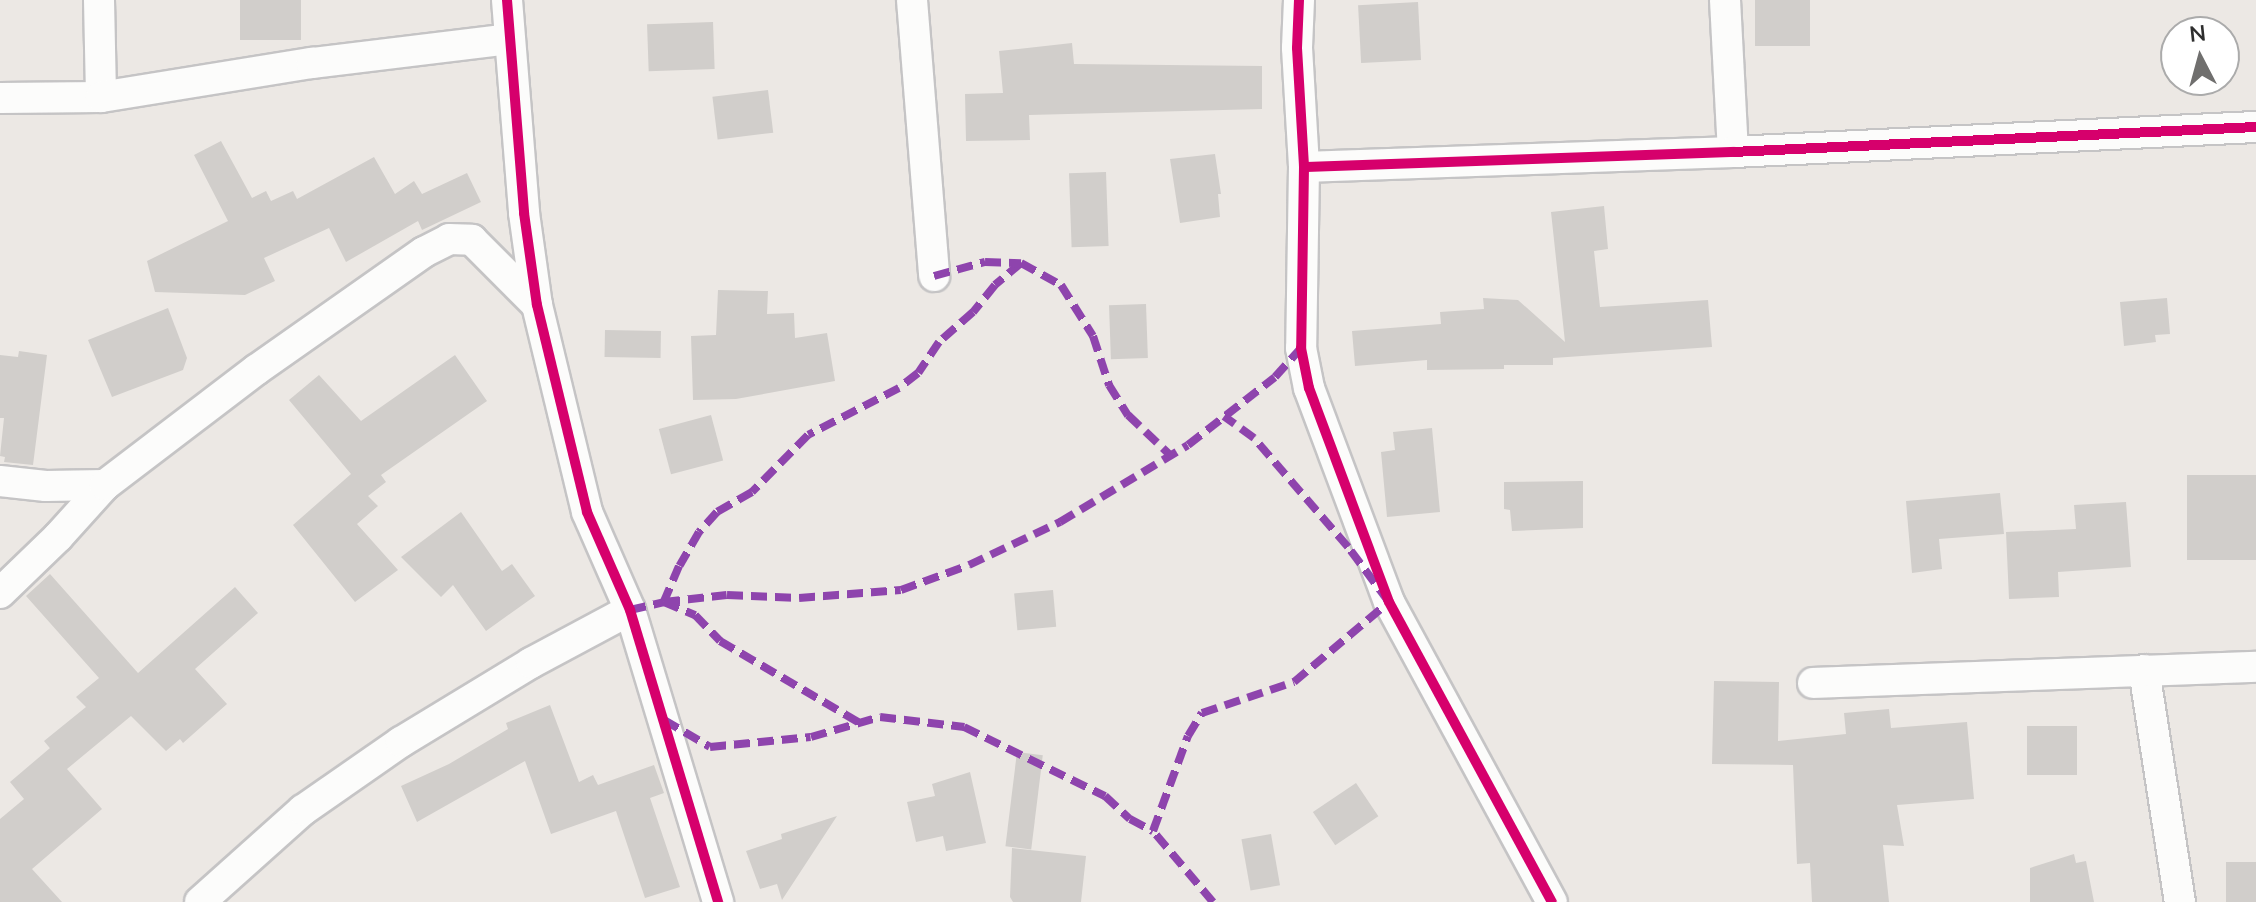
<!DOCTYPE html>
<html>
<head>
<meta charset="utf-8">
<style>
	body { margin:0 }
	#map { position:relative; width:2256px; height:902px; overflow:hidden; background:#ece8e4; font-family:"Nunito Sans",sans-serif }
	div>[style] { position:absolute }
	.building>* { inset:0; background:#d1cecb; transform-origin:0 0 }
	.roads { filter:drop-shadow(2px 0 #c5c4c5) drop-shadow(-2px 0 #c5c4c5) drop-shadow(0 2px #c5c4c5) drop-shadow(0 -2px #c5c4c5) }
	.minor>* { height:30px; margin:-15px; padding:0 15px; transform-origin:15px; border-radius:15px; background:#fcfcfb }
	.quiet>* { height:8px; margin-top:-4px; transform-origin:0; background:repeating-linear-gradient(90deg,#8e44ad 0 16px,transparent 0 24px) }
	.cycleway>* { height:10px; margin:-5px; padding:0 5px; transform-origin:5px; border-radius:5px; background:#d6006c }
	span { translate:-50% -50%; white-space:nowrap; text-align:center; line-height:1.15; -webkit-text-stroke:8px #fff; paint-order:stroke }
	.north { position:absolute; left:2160px; top:16px; width:80px; height:80px; box-sizing:border-box; background:#fff; border:2px solid #ababab; border-radius:50%; rotate:354deg; font-size:22px; font-weight:700; line-height:32px; text-align:center; color:#2e2e2e }
	.north::after { content:''; display:block; margin:auto; width:28px; height:36px; background:#706f6e; clip-path:polygon(50% 0,100% 100%,50% 72%,0 100%) }
</style>
</head>
<body>
<div id="map">
	<div class="building">
		<i style="left:240px;top:0;width:61px;height:40px"></i>
		<i style="left:1755px;top:0;width:55px;height:46px"></i>
		<i style="left:1418px;top:2px;width:58px;height:60px;rotate:87deg"></i>
		<i style="left:713px;top:22px;width:47px;height:66px;rotate:88deg"></i>
		<i style="clip-path:polygon(1072px 43px,1074px 64px,1262px 66px,1262px 109px,1029px 115px,1030px 140px,966px 141px,965px 94px,1003px 93px,999px 51px)"></i>
		<i style="left:768px;top:90px;width:43px;height:56px;rotate:83deg"></i>
		<i style="clip-path:polygon(221px 141px,252px 198px,266px 191px,271px 201px,293px 191px,297px 199px,374px 157px,395px 194px,414px 181px,422px 194px,467px 173px,481px 202px,422px 230px,418px 221px,346px 262px,329px 228px,264px 258px,275px 281px,245px 295px,155px 292px,147px 261px,228px 221px,194px 155px)"></i>
		<i style="clip-path:polygon(1215px 154px,1221px 194px,1218px 194px,1220px 217px,1180px 223px,1170px 159px)"></i>
		<i style="left:1106px;top:172px;width:74px;height:37px;rotate:88deg"></i>
		<i style="clip-path:polygon(1604px 206px,1608px 249px,1594px 251px,1600px 307px,1708px 300px,1712px 347px,1553px 358px,1553px 365px,1504px 365px,1504px 369px,1427px 370px,1427px 360px,1355px 366px,1352px 331px,1441px 324px,1440px 312px,1484px 309px,1483px 298px,1518px 300px,1565px 342px,1551px 212px)"></i>
		<i style="clip-path:polygon(718px 290px,768px 291px,767px 314px,794px 313px,795px 338px,827px 333px,835px 381px,736px 399px,693px 400px,691px 336px,716px 335px)"></i>
		<i style="clip-path:polygon(2167px 298px,2170px 334px,2155px 335px,2156px 342px,2124px 346px,2120px 302px)"></i>
		<i style="left:1146px;top:304px;width:54px;height:37px;rotate:88deg"></i>
		<i style="clip-path:polygon(168px 308px,187px 358px,183px 370px,112px 397px,88px 340px)"></i>
		<i style="left:605px;top:330px;width:56px;height:27px;rotate:1deg"></i>
		<i style="clip-path:polygon(19px 351px,47px 355px,33px 465px,4px 462px,5px 457px,0 456px,4px 418px,0 418px,0 355px,18px 357px)"></i>
		<i style="clip-path:polygon(455px 355px,487px 401px,381px 475px,386px 482px,368px 496px,378px 506px,357px 524px,398px 570px,355px 602px,293px 525px,351px 474px,289px 400px,319px 375px,361px 421px)"></i>
		<i style="left:711px;top:415px;width:47px;height:54px;rotate:75deg"></i>
		<i style="clip-path:polygon(1432px 428px,1440px 512px,1387px 517px,1381px 452px,1395px 450px,1393px 432px)"></i>
		<i style="left:2256px;top:475px;width:85px;height:69px;rotate:90deg"></i>
		<i style="clip-path:polygon(1583px 481px,1583px 528px,1512px 531px,1510px 510px,1504px 509px,1504px 482px)"></i>
		<i style="clip-path:polygon(2000px 493px,2004px 534px,1939px 539px,1942px 569px,1912px 573px,1906px 501px)"></i>
		<i style="clip-path:polygon(2126px 502px,2131px 567px,2058px 572px,2059px 597px,2009px 599px,2006px 532px,2076px 529px,2074px 505px)"></i>
		<i style="clip-path:polygon(461px 512px,502px 571px,512px 564px,535px 596px,486px 631px,453px 585px,441px 597px,401px 557px)"></i>
		<i style="clip-path:polygon(50px 574px,138px 673px,235px 587px,258px 613px,195px 669px,227px 704px,183px 743px,180px 739px,166px 751px,131px 716px,67px 769px,102px 809px,32px 869px,62px 902px,0 902px,0 819px,24px 799px,10px 782px,50px 748px,63px 764px,44px 741px,86px 707px,76px 697px,99px 678px,26px 596px)"></i>
		<i style="left:1053px;top:590px;width:37px;height:39px;rotate:85deg"></i>
		<i style="clip-path:polygon(1714px 681px,1779px 682px,1778px 741px,1846px 734px,1844px 713px,1889px 709px,1891px 728px,1967px 722px,1974px 799px,1897px 805px,1904px 846px,1883px 845px,1889px 902px,1812px 902px,1810px 863px,1797px 864px,1793px 765px,1712px 764px)"></i>
		<i style="clip-path:polygon(550px 705px,579px 782px,593px 775px,598px 785px,654px 765px,664px 793px,650px 798px,680px 887px,645px 898px,616px 811px,551px 834px,525px 761px,417px 822px,401px 786px,449px 764px,508px 729px,506px 723px)"></i>
		<i style="left:2077px;top:726px;width:49px;height:50px;rotate:90deg"></i>
		<i style="left:1017px;top:752px;width:26px;height:95px;rotate:7deg"></i>
		<i style="clip-path:polygon(970px 772px,986px 843px,946px 851px,943px 836px,916px 842px,907px 802px,935px 796px,932px 784px)"></i>
		<i style="left:1356px;top:783px;width:40px;height:52px;rotate:56deg"></i>
		<i style="clip-path:polygon(837px 816px,782px 900px,777px 884px,760px 889px,746px 851px,782px 839px,781px 834px)"></i>
		<i style="left:1271px;top:834px;width:52px;height:30px;rotate:80deg"></i>
		<i style="clip-path:polygon(1012px 848px,1086px 856px,1081px 902px,1013px 902px,1010px 897px)"></i>
		<i style="clip-path:polygon(2074px 854px,2076px 863px,2086px 861px,2094px 902px,2030px 902px,2030px 868px)"></i>
		<i style="left:2256px;top:862px;width:40px;height:30px;rotate:90deg"></i>
	</div>
	<div class="roads">
		<div class="minor">
			<i style="left:99px;top:0;width:97px;rotate:88.8deg"></i>
			<i style="left:507px;top:0;width:214px;rotate:85.4deg"></i>
			<i style="left:524px;top:213px;width:93px;rotate:82deg"></i>
			<i style="left:537px;top:305px;width:213px;rotate:76.4deg"></i>
			<i style="left:587px;top:512px;width:107px;rotate:66.3deg"></i>
			<i style="left:630px;top:610px;width:305px;rotate:73.2deg"></i>
			<i style="left:912px;top:0;width:277px;rotate:85.4deg"></i>
			<i style="left:1299px;top:0;width:48px;rotate:92.4deg"></i>
			<i style="left:1297px;top:48px;width:119px;rotate:86.6deg"></i>
			<i style="left:1304px;top:167px;width:181px;rotate:90.9deg"></i>
			<i style="left:1301px;top:348px;width:41px;rotate:78.7deg"></i>
			<i style="left:1309px;top:388px;width:228px;rotate:69.5deg"></i>
			<i style="left:1389px;top:602px;width:341px;rotate:61.5deg"></i>
			<i style="left:1725px;top:0;width:152px;rotate:87deg"></i>
			<i style="left:0;top:98px;width:101px;rotate:-0.6deg"></i>
			<i style="left:101px;top:97px;width:214px;rotate:-9.2deg"></i>
			<i style="left:312px;top:63px;width:198px;rotate:-6.9deg"></i>
			<i style="left:1304px;top:167px;width:429px;rotate:-2deg"></i>
			<i style="left:1733px;top:152px;width:524px;rotate:-2.74deg"></i>
			<i style="left:0;top:481px;width:46px;rotate:6.2deg"></i>
			<i style="left:46px;top:486px;width:59px;rotate:-1deg"></i>
			<i style="left:0;top:593px;width:81px;rotate:-44deg"></i>
			<i style="left:58px;top:537px;width:70px;rotate:-47.9deg"></i>
			<i style="left:105px;top:485px;width:190px;rotate:-37.3deg"></i>
			<i style="left:256px;top:370px;width:205px;rotate:-35.1deg"></i>
			<i style="left:424px;top:252px;width:28px;rotate:-27deg"></i>
			<i style="left:449px;top:239px;width:23px;rotate:2deg"></i>
			<i style="left:472px;top:240px;width:92px;rotate:45deg"></i>
			<i style="left:2144px;top:670px;width:235px;rotate:81.2deg"></i>
			<i style="left:1813px;top:683px;width:443px;rotate:-2.1deg"></i>
			<i style="left:200px;top:902px;width:138px;rotate:-41.8deg"></i>
			<i style="left:303px;top:810px;width:119px;rotate:-34.8deg"></i>
			<i style="left:401px;top:742px;width:152px;rotate:-31.3deg"></i>
			<i style="left:531px;top:663px;width:112px;rotate:-28.2deg"></i>
		</div>
	</div>
	<div class="quiet">
		<i style="left:1021px;top:263px;width:34px;rotate:140deg"></i>
		<i style="left:995px;top:285px;width:35px;rotate:129deg"></i>
		<i style="left:973px;top:312px;width:45px;rotate:138.6deg"></i>
		<i style="left:939px;top:342px;width:37px;rotate:124deg"></i>
		<i style="left:918px;top:373px;width:24px;rotate:142deg"></i>
		<i style="left:899px;top:388px;width:102px;rotate:152.7deg"></i>
		<i style="left:808px;top:435px;width:80px;rotate:134.5deg"></i>
		<i style="left:752px;top:492px;width:40px;rotate:150.3deg"></i>
		<i style="left:717px;top:512px;width:27px;rotate:132deg"></i>
		<i style="left:699px;top:532px;width:39px;rotate:120deg"></i>
		<i style="left:679px;top:566px;width:39px;rotate:113deg"></i>
		<i style="left:664px;top:602px;width:63px;rotate:-6.3deg"></i>
		<i style="left:727px;top:595px;width:72px;rotate:2.4deg"></i>
		<i style="left:799px;top:598px;width:102px;rotate:-4.5deg"></i>
		<i style="left:901px;top:590px;width:72px;rotate:-20.2deg"></i>
		<i style="left:969px;top:565px;width:101px;rotate:-25.3deg"></i>
		<i style="left:1060px;top:522px;width:149px;rotate:-31deg"></i>
		<i style="left:1188px;top:445px;width:110px;rotate:-38deg"></i>
		<i style="left:1275px;top:377px;width:39px;rotate:-48deg"></i>
		<i style="left:934px;top:276px;width:53px;rotate:-15.4deg"></i>
		<i style="left:985px;top:262px;width:36px;rotate:2deg"></i>
		<i style="left:1021px;top:263px;width:46px;rotate:28.8deg"></i>
		<i style="left:1061px;top:285px;width:60px;rotate:57.9deg"></i>
		<i style="left:1093px;top:336px;width:52px;rotate:71.9deg"></i>
		<i style="left:1109px;top:385px;width:36px;rotate:58deg"></i>
		<i style="left:1128px;top:415px;width:59px;rotate:43.6deg"></i>
		<i style="left:630px;top:610px;width:35px;rotate:-13deg"></i>
		<i style="left:664px;top:602px;width:34px;rotate:23deg"></i>
		<i style="left:695px;top:615px;width:36px;rotate:46deg"></i>
		<i style="left:720px;top:641px;width:162px;rotate:30.4deg"></i>
		<i style="left:664px;top:720px;width:53px;rotate:30.4deg"></i>
		<i style="left:710px;top:747px;width:101px;rotate:-5.7deg"></i>
		<i style="left:811px;top:737px;width:72px;rotate:-16.2deg"></i>
		<i style="left:880px;top:717px;width:85px;rotate:6.8deg"></i>
		<i style="left:964px;top:727px;width:157px;rotate:26.1deg"></i>
		<i style="left:1105px;top:796px;width:34px;rotate:43deg"></i>
		<i style="left:1130px;top:819px;width:26px;rotate:28deg"></i>
		<i style="left:1213px;top:902px;width:93px;rotate:-130.2deg"></i>
		<i style="left:1153px;top:831px;width:101px;rotate:-69.8deg"></i>
		<i style="left:1188px;top:736px;width:27px;rotate:-59deg"></i>
		<i style="left:1202px;top:713px;width:97px;rotate:-18.6deg"></i>
		<i style="left:1294px;top:682px;width:124px;rotate:-40.1deg"></i>
		<i style="left:1389px;top:602px;width:69px;rotate:-126.7deg"></i>
		<i style="left:1348px;top:547px;width:144px;rotate:-130.8deg"></i>
		<i style="left:1254px;top:438px;width:37px;rotate:-144deg"></i>
	</div>
	<div class="cycleway">
		<i style="left:507px;top:0;width:214px;rotate:85.4deg"></i>
		<i style="left:524px;top:213px;width:93px;rotate:82deg"></i>
		<i style="left:537px;top:305px;width:213px;rotate:76.4deg"></i>
		<i style="left:587px;top:512px;width:107px;rotate:66.3deg"></i>
		<i style="left:630px;top:610px;width:305px;rotate:73.2deg"></i>
		<i style="left:1299px;top:0;width:48px;rotate:92.4deg"></i>
		<i style="left:1297px;top:48px;width:119px;rotate:86.6deg"></i>
		<i style="left:1304px;top:167px;width:181px;rotate:90.9deg"></i>
		<i style="left:1301px;top:348px;width:41px;rotate:78.7deg"></i>
		<i style="left:1309px;top:388px;width:228px;rotate:69.5deg"></i>
		<i style="left:1389px;top:602px;width:341px;rotate:61.5deg"></i>
		<i style="left:1304px;top:167px;width:429px;rotate:-2deg"></i>
		<i style="left:1733px;top:152px;width:524px;rotate:-2.74deg"></i>
	</div>
	<div class="north">N</div>
</div>
</body>
</html>
